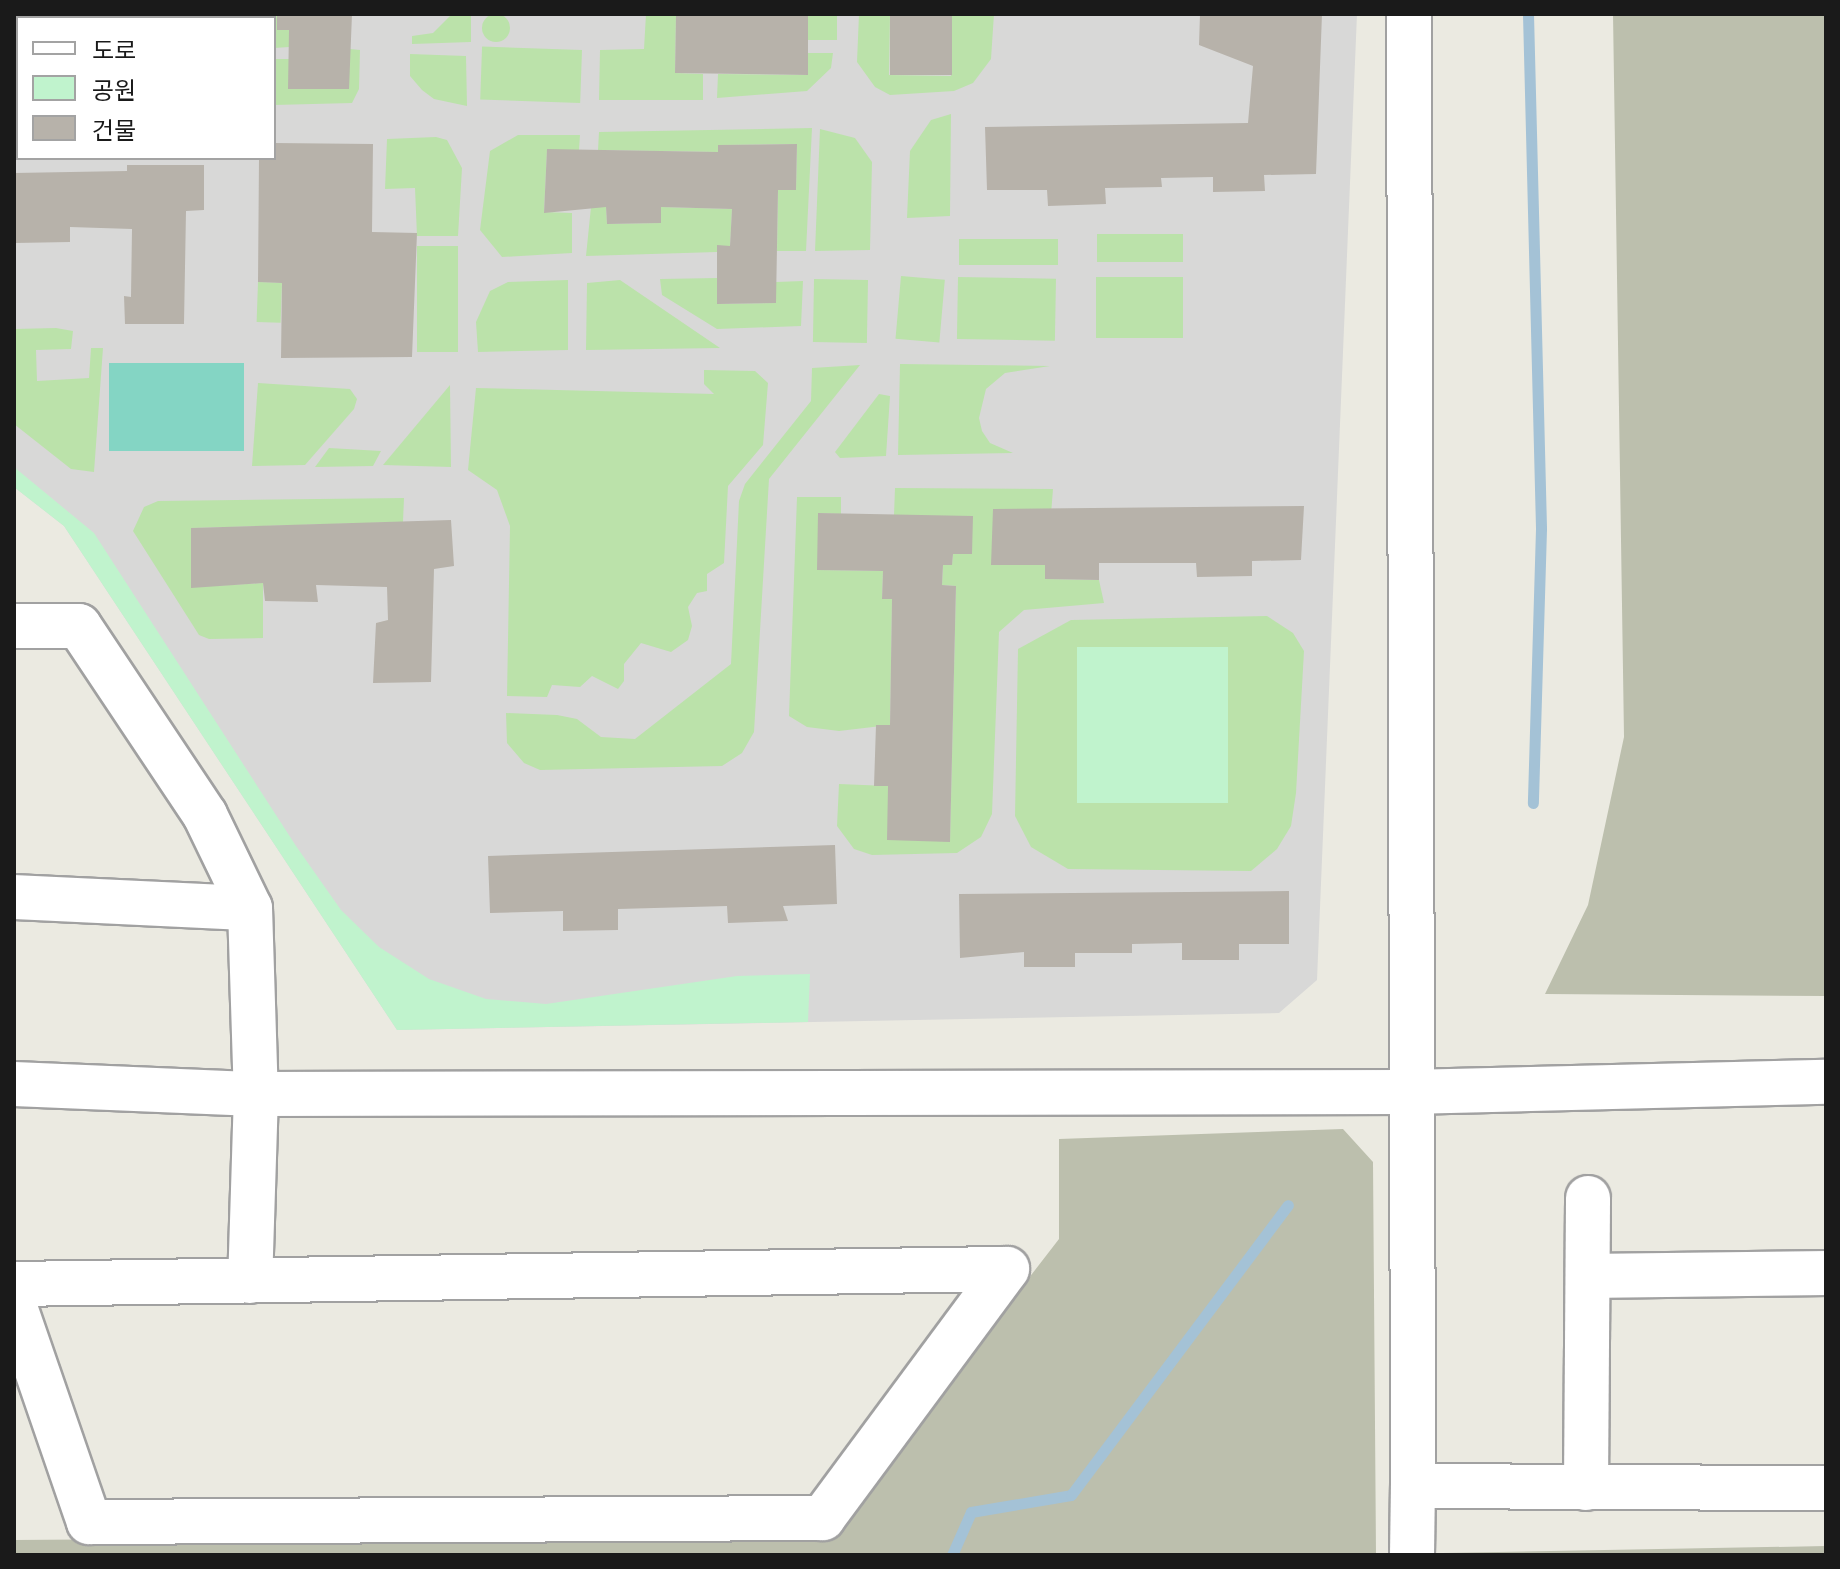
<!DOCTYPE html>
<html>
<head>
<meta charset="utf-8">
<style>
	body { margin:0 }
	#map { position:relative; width:1840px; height:1569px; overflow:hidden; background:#ebeae1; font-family:"Sofia Sans Condensed","Noto Sans KR",sans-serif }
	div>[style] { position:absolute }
	.residential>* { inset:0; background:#d8d8d7 }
	.construction>* { inset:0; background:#bcbfad }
	.grass>* { inset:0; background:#bbe2aa; transform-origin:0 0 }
	.round { border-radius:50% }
	.park>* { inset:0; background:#c0f3cd; transform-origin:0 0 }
	.pitch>* { inset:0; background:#84d5c4; transform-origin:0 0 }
	.stream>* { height:11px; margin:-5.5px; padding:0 5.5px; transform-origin:5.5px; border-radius:5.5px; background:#a4c2d6 }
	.building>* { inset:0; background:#b7b2aa; transform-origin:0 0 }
	.roads { filter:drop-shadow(2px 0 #a1a1a1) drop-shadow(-2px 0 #a1a1a1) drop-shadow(0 2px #a1a1a1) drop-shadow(0 -2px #a1a1a1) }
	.minor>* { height:44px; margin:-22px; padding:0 22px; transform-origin:22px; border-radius:22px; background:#fff }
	span { translate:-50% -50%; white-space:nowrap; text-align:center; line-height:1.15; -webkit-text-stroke:6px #fff; paint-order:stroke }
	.frame { position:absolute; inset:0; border:16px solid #1a1a1a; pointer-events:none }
	.legend { position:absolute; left:16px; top:16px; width:260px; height:144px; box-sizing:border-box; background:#fff; border:2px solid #a3a3a3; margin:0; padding:10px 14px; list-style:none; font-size:24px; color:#1a1a1a }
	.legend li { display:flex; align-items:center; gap:16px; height:40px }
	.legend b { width:40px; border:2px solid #a3a3a3 }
</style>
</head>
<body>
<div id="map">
	<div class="residential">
		<i style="clip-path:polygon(evenodd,14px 14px,1357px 14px,1317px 980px,1279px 1013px,397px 1030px,64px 526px,14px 487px,14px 14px,18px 18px,274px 18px,274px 158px,18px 158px,18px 18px)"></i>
	</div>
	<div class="construction">
		<i style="clip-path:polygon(1613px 14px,1826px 14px,1826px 996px,1545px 994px,1588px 905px,1624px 737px)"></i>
		<i style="clip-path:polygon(1343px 1129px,1373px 1162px,1376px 1555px,14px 1555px,14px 1540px,831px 1534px,1059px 1239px,1059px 1139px)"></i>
		<i style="clip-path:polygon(1826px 1546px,1826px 1555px,1441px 1555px,1443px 1553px)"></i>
	</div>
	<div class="grass">
		<i style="clip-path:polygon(257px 14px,277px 14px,277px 30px,289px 30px,289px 47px,274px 48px,274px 18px)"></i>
		<i style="clip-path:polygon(452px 14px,471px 14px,471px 42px,412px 44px,412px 36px,433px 33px)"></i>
		<i style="clip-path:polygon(646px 14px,706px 14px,676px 16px,675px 73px,703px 74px,703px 100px,599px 100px,600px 50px,644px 49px)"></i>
		<i style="left:808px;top:14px;width:29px;height:26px"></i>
		<i style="clip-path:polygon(859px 14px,890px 15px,889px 75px,951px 76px,952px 14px,994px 14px,991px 59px,973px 83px,954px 91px,890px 95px,875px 87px,857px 62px)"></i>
		<i class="round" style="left:482px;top:14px;width:28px;height:28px"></i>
		<i style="clip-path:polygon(350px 49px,360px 50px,359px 89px,352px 103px,274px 105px,274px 59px,289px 59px,289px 89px,348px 89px)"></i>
		<i style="left:582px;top:50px;width:53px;height:100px;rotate:92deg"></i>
		<i style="clip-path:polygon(808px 53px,833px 53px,831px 68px,807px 91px,717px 98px,718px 74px,807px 75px)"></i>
		<i style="clip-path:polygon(410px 54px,466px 56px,467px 106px,434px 99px,422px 90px,410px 76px)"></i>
		<i style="clip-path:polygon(951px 114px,950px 216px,907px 218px,910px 151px,931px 120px)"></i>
		<i style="clip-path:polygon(812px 128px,806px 251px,777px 251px,778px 190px,796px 190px,797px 144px,719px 145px,718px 152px,598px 150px,599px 132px)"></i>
		<i style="clip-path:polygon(820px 129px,855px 138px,872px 162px,870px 250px,815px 251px)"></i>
		<i style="clip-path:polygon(518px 135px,580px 135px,579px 150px,547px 150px,544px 212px,572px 213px,572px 253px,502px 257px,480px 230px,490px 151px)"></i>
		<i style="clip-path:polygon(436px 137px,447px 140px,462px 168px,458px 236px,417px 236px,415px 188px,385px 189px,387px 139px)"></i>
		<i style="clip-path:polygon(591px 207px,606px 207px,607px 224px,661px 223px,661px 207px,732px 209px,730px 246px,717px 252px,586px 256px)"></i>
		<i style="left:1097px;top:234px;width:86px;height:28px"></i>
		<i style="left:959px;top:239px;width:99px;height:26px"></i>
		<i style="left:417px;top:246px;width:41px;height:106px"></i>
		<i style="left:901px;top:276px;width:44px;height:63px;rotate:5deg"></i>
		<i style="left:958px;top:277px;width:98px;height:62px;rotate:1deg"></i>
		<i style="left:1096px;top:277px;width:87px;height:61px"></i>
		<i style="clip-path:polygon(717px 278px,718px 304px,776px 303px,776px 282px,803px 281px,801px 326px,717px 329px,662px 295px,660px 279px)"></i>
		<i style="clip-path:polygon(568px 280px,568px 350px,478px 352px,476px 322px,490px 291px,508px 282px)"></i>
		<i style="clip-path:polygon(620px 280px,720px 348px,586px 350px,587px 283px)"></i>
		<i style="left:868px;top:280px;width:63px;height:54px;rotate:91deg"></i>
		<i style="left:258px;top:282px;width:24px;height:40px;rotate:2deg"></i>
		<i style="clip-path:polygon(56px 328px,73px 331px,71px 349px,36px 350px,37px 381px,89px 378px,91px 348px,103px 348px,94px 472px,71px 469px,14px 424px,14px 329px)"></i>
		<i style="clip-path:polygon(900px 364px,1050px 366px,1005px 373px,986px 389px,979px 418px,982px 431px,990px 443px,1013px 453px,898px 455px)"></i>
		<i style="clip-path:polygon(860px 365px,769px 479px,754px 732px,742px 753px,722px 766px,540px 770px,524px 763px,507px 743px,506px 713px,557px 715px,577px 719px,601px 737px,635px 739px,731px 664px,739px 501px,745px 484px,811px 401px,812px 368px)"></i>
		<i style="clip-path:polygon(704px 370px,755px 371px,768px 383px,763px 445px,728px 486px,724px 563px,707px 574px,707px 591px,697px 593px,688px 607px,692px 626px,688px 640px,671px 652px,641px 643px,624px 664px,624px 681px,618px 689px,592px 676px,580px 687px,552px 685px,547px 697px,507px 696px,510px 526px,497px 490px,468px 470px,476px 388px,714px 394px,704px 384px)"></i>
		<i style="clip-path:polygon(258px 383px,350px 389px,357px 399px,354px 409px,305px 465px,252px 466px)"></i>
		<i style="clip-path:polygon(450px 385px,451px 467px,383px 465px)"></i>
		<i style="clip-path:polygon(879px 394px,890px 396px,886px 456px,840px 458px,835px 452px)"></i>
		<i style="clip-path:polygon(329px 448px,381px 451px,373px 466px,315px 467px)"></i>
		<i style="clip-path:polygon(895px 488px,1053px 489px,1046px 579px,1099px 580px,1104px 603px,1024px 610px,999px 632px,992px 814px,981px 837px,957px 853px,872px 855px,854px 849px,837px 826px,839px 784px,888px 786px,950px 841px,956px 586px,942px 585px,943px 565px,952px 564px,953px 554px,894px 515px)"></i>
		<i style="clip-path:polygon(797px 497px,841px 497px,841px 514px,818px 513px,818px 570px,883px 571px,882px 599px,892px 599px,890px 725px,839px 731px,807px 727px,789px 716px)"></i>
		<i style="clip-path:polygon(404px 498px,403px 522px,191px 528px,191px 587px,263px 583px,263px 638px,209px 639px,199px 635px,133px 531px,144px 507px,158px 501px)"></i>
		<i style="clip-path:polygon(1267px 616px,1293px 633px,1304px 651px,1296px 793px,1291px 826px,1277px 849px,1251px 871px,1068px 869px,1031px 847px,1015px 816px,1018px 649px,1071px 620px)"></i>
	</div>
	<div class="park">
		<i style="clip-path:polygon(14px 14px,150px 14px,18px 18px,14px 72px)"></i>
		<i style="clip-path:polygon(14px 467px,94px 533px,296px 846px,341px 910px,379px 947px,429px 979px,486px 999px,546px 1004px,737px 976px,810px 974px,808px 1022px,397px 1030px,64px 526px,14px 487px)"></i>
		<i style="left:1228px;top:647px;width:156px;height:151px;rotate:90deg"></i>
	</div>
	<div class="pitch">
		<i style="left:109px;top:363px;width:135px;height:88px"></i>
	</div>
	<div class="stream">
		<i style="left:1528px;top:14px;width:515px;rotate:88.55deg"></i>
		<i style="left:1541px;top:529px;width:274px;rotate:91.7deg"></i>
		<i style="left:952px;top:1555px;width:47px;rotate:-66.2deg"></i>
		<i style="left:971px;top:1512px;width:101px;rotate:-9.6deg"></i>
		<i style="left:1071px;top:1495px;width:362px;rotate:-53.2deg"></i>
	</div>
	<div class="building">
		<i style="clip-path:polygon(277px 14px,352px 14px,349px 89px,288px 89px,289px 30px,277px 30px)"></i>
		<i style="clip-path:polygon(734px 14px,808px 14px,808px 75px,675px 73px,676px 16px)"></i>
		<i style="left:890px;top:14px;width:62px;height:61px"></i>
		<i style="clip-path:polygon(1200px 14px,1322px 14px,1316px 174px,1264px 175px,1265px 191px,1213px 192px,1213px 177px,1161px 178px,1162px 187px,1105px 188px,1106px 204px,1048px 206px,1047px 190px,987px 190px,985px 127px,1248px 123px,1253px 66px,1199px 45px)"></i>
		<i style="clip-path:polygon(274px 143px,373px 144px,372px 232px,417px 233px,412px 357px,281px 358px,282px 283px,258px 282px,259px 158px,274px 158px)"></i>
		<i style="clip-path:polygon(797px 144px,796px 190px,778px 190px,776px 303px,717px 304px,717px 245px,730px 246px,732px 209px,661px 207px,661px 223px,607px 224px,606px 207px,544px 213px,547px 149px,718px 152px,718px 145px)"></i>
		<i style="clip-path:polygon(127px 165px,204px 165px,204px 210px,186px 211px,184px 324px,125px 324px,124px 296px,131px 297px,132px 229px,70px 227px,70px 242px,15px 243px,14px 173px,127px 171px)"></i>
		<i style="clip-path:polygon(1304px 506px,1301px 560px,1252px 561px,1252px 576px,1197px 577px,1196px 563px,1099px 563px,1099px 580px,1045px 579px,1045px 565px,991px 565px,993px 509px)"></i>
		<i style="clip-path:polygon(818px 513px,973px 516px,972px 554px,953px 554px,952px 565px,943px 565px,942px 585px,956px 586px,950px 842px,887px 840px,888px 786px,874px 786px,876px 725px,890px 725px,892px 599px,882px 599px,883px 571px,817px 570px)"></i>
		<i style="clip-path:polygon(451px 520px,454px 566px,434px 569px,431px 682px,373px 683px,376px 623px,388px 620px,387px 587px,316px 585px,318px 602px,265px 601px,263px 583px,191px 588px,191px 528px)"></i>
		<i style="clip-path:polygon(835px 845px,837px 904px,783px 906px,788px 921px,728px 923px,727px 906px,618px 909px,618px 930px,563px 931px,563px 911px,490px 913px,488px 856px)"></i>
		<i style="clip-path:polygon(1289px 891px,1289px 944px,1239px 944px,1239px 960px,1182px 960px,1182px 943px,1132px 944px,1132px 953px,1075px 953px,1075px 967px,1024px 967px,1024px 952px,960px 958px,959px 894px)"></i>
	</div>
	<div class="roads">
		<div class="minor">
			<i style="left:1409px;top:14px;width:1472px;rotate:89.84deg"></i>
			<i style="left:1413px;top:1486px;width:413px;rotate:0.3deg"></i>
			<i style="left:14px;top:626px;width:65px"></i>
			<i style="left:79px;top:626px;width:227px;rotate:56.3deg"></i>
			<i style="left:205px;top:815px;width:103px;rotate:64.2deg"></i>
			<i style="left:250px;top:908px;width:186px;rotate:88.2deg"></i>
			<i style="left:256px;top:1094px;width:187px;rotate:91.8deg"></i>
			<i style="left:14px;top:897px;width:236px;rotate:2.7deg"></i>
			<i style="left:14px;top:1084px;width:242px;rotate:2.4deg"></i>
			<i style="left:256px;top:1094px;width:1152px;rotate:-0.1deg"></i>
			<i style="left:1408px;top:1092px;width:418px;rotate:-1.4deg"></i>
			<i style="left:1588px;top:1276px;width:238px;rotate:-0.7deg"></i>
			<i style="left:14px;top:1284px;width:993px;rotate:-0.87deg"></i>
			<i style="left:1007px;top:1269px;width:310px;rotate:126.5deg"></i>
			<i style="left:823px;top:1518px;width:734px;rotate:179.69deg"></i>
			<i style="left:89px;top:1522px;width:231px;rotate:-109deg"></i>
			<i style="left:1586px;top:1488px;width:290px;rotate:-89.6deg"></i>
			<i style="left:1412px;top:1555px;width:69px;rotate:-89.2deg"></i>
		</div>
	</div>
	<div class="frame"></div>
	<ul class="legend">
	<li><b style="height:10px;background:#fff"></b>도로</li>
	<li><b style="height:22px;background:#c0f3cd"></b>공원</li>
	<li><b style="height:22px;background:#b7b2aa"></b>건물</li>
	</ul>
</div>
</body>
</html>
